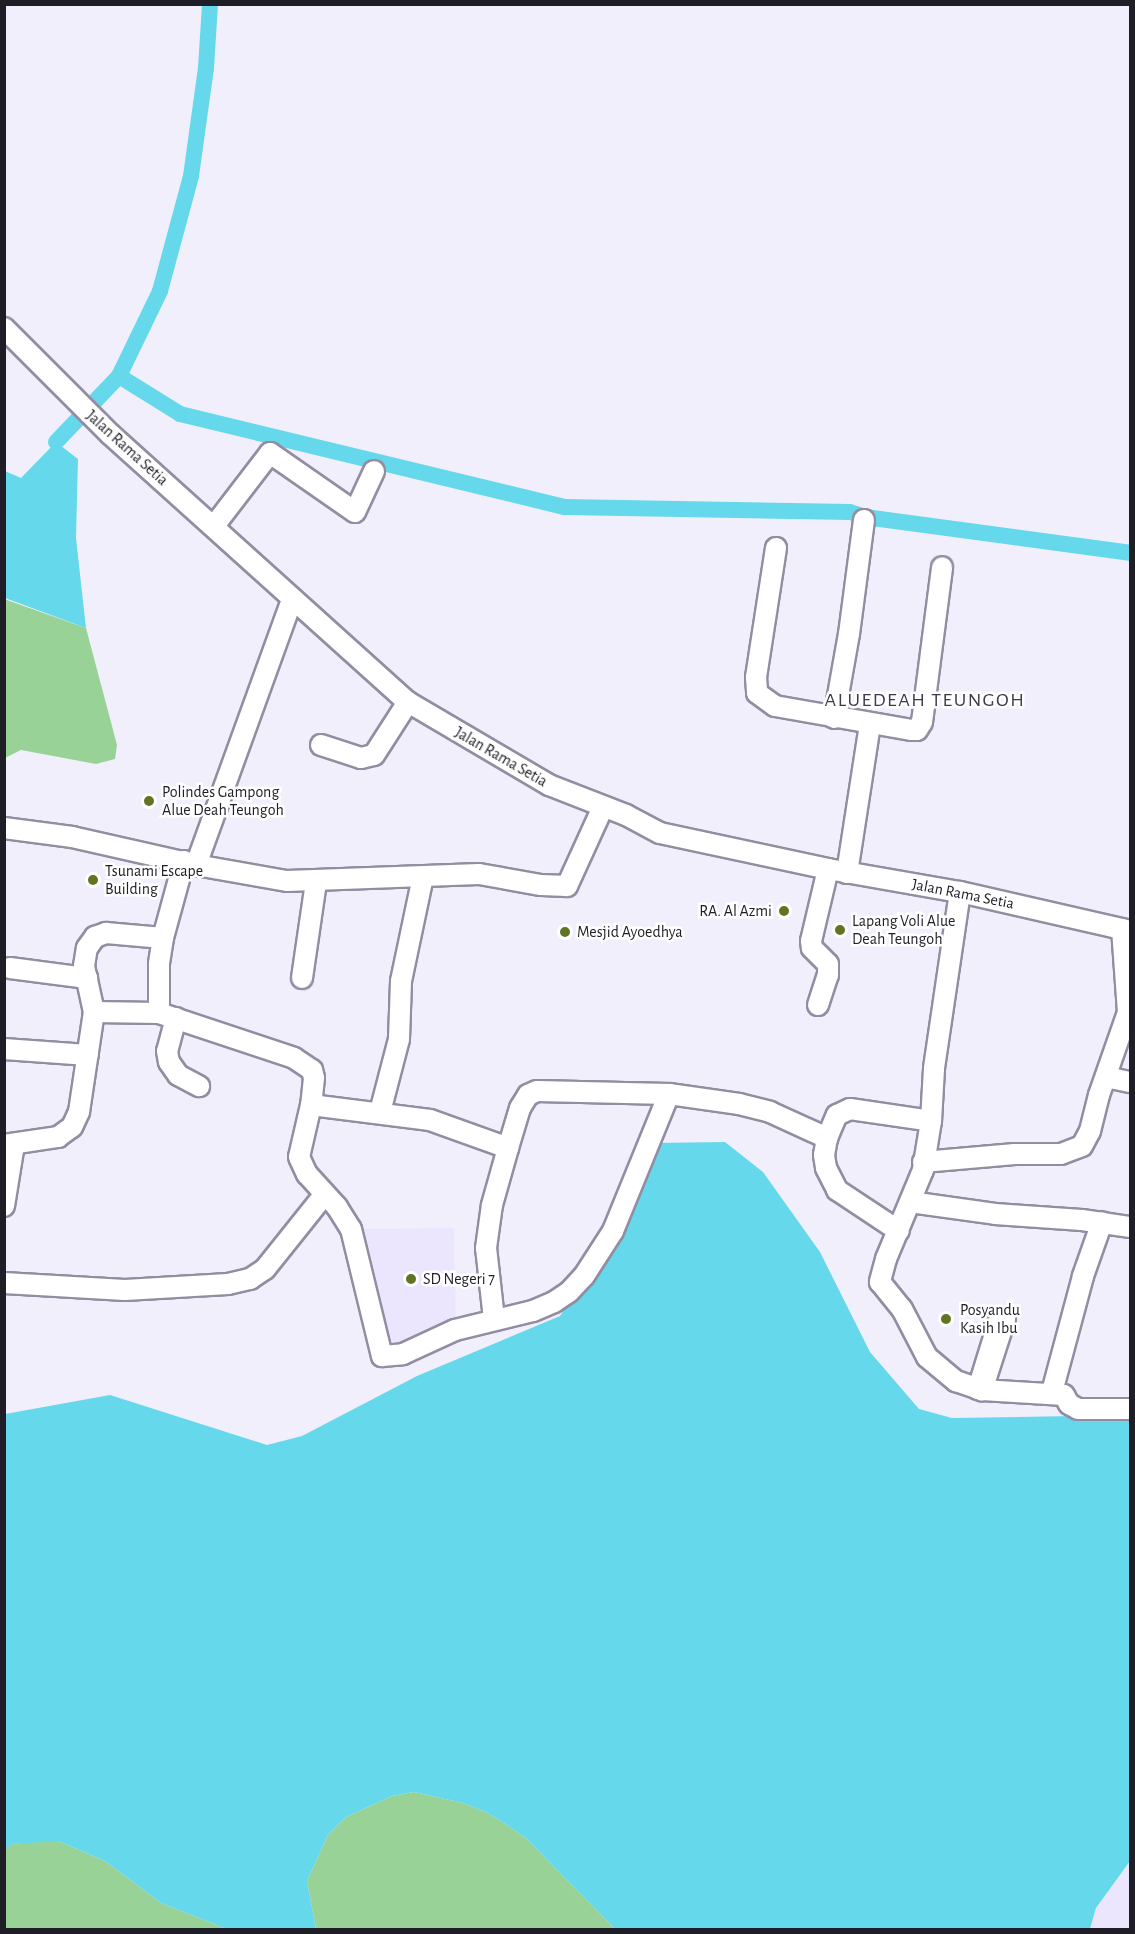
<!DOCTYPE html>
<html>
<head>
<meta charset="utf-8">
<style>
	body { margin:0 }
	#map { position:relative; width:1135px; height:1934px; overflow:hidden; background:#f2effd; font-family:"Alegreya Sans",sans-serif }
	div>[style] { position:absolute }
	.built>* { inset:0; background:#ece5fe }
	.green>* { inset:0; background:#98d296 }
	.water>* { inset:0; background:#65d9eb }
	.canal>* { height:16px; margin:-8px; padding:0 8px; transform-origin:8px; border-radius:8px; background:#65d9eb }
	.roads { filter:drop-shadow(2px 0 #938da2) drop-shadow(-2px 0 #938da2) drop-shadow(0 2px #938da2) drop-shadow(0 -2px #938da2) }
	.minor>* { height:20px; margin:-10px; padding:0 10px; transform-origin:10px; border-radius:10px; background:#fff }
	.dots>* { width:16px; height:16px; translate:-50% -50%; box-sizing:border-box; border:3px solid #fff; border-radius:50% }
	span { translate:-50% -50%; white-space:nowrap; text-align:center; line-height:1.15; -webkit-text-stroke:5px #fff; paint-order:stroke }
	.street-label { font-size:16px; color:#1f1d25 }
	.poi-label { font-size:16px; color:#1f1d25 }
	.left { translate:0 -50%; text-align:left }
	.right { translate:-100% -50%; text-align:right }
	.quarter-label { font-size:20px; color:#3f3a4c; letter-spacing:1.5px }
	.frame { position:absolute; inset:0; border:6px solid #1f1d25; pointer-events:none }
</style>
</head>
<body>
<div id="map">
	<div class="built">
		<i style="clip-path:polygon(454px 1228px,456px 1329px,380px 1347px,356px 1229px)"></i>
		<i style="clip-path:polygon(1130px 1861px,1130px 1929px,1090px 1930px,1096px 1908px)"></i>
	</div>
	<div class="green">
		<i style="clip-path:polygon(4px 599px,86px 628px,117px 745px,115px 759px,96px 764px,21px 750px,5px 758px)"></i>
		<i style="clip-path:polygon(414px 1792px,463px 1803px,486px 1812px,507px 1825px,526px 1838px,615px 1929px,316px 1929px,307px 1881px,328px 1835px,346px 1817px,392px 1796px)"></i>
		<i style="clip-path:polygon(35px 1841px,58px 1841px,105px 1861px,161px 1903px,227px 1929px,5px 1929px,4px 1849px,13px 1844px)"></i>
	</div>
	<div class="water">
		<i style="clip-path:polygon(56px 442px,78px 459px,76px 538px,86px 628px,5px 598px,5px 471px,21px 478px)"></i>
		<i style="clip-path:polygon(725px 1142px,763px 1172px,820px 1252px,870px 1352px,919px 1409px,952px 1418px,1130px 1415px,1130px 1861px,1096px 1908px,1090px 1929px,615px 1929px,526px 1838px,507px 1825px,486px 1812px,463px 1803px,414px 1792px,392px 1796px,346px 1817px,328px 1835px,307px 1881px,316px 1929px,227px 1929px,161px 1903px,105px 1861px,58px 1841px,13px 1844px,5px 1849px,5px 1414px,110px 1395px,267px 1445px,302px 1436px,417px 1376px,560px 1316px,617px 1227px,651px 1143px)"></i>
	</div>
	<div class="canal">
		<i style="left:119px;top:376px;width:94px;rotate:-64.2deg"></i>
		<i style="left:160px;top:291px;width:119px;rotate:-74.9deg"></i>
		<i style="left:191px;top:176px;width:109px;rotate:-82.1deg"></i>
		<i style="left:206px;top:68px;width:64px;rotate:-86.4deg"></i>
		<i style="left:56px;top:442px;width:91px;rotate:-46.3deg"></i>
		<i style="left:119px;top:376px;width:72px;rotate:31.9deg"></i>
		<i style="left:180px;top:414px;width:396px;rotate:13.6deg"></i>
		<i style="left:565px;top:507px;width:285px;rotate:1deg"></i>
		<i style="left:850px;top:512px;width:16px;rotate:18deg"></i>
		<i style="left:865px;top:517px;width:267px;rotate:7.7deg"></i>
	</div>
	<div class="roads">
		<div class="minor">
			<i style="left:4px;top:328px;width:150px;rotate:45deg"></i>
			<i style="left:110px;top:434px;width:401px;rotate:42deg"></i>
			<i style="left:408px;top:702px;width:164px;rotate:30.5deg"></i>
			<i style="left:549px;top:785px;width:83px;rotate:21.3deg"></i>
			<i style="left:626px;top:815px;width:38px;rotate:28deg"></i>
			<i style="left:660px;top:833px;width:172px;rotate:12.1deg"></i>
			<i style="left:828px;top:869px;width:134px;rotate:9.9deg"></i>
			<i style="left:960px;top:892px;width:174px;rotate:12.9deg"></i>
			<i style="left:214px;top:526px;width:92px;rotate:-52.5deg"></i>
			<i style="left:270px;top:453px;width:103px;rotate:34.8deg"></i>
			<i style="left:355px;top:512px;width:45px;rotate:-65.1deg"></i>
			<i style="left:776px;top:548px;width:131px;rotate:98.8deg"></i>
			<i style="left:756px;top:677px;width:16px;rotate:86deg"></i>
			<i style="left:757px;top:693px;width:22px;rotate:36deg"></i>
			<i style="left:775px;top:706px;width:138px;rotate:10deg"></i>
			<i style="left:911px;top:730px;width:6px"></i>
			<i style="left:917px;top:730px;width:9px;rotate:-58deg"></i>
			<i style="left:922px;top:722px;width:156px;rotate:-82.6deg"></i>
			<i style="left:834px;top:718px;width:85px;rotate:-79.9deg"></i>
			<i style="left:849px;top:634px;width:115px;rotate:-82.5deg"></i>
			<i style="left:321px;top:745px;width:42px;rotate:18deg"></i>
			<i style="left:361px;top:758px;width:13px;rotate:-13deg"></i>
			<i style="left:374px;top:755px;width:63px;rotate:-57.3deg"></i>
			<i style="left:4px;top:828px;width:69px;rotate:7.5deg"></i>
			<i style="left:72px;top:837px;width:127px;rotate:12.7deg"></i>
			<i style="left:196px;top:865px;width:92px;rotate:10deg"></i>
			<i style="left:287px;top:881px;width:192px;rotate:-2.1deg"></i>
			<i style="left:479px;top:874px;width:63px;rotate:10.1deg"></i>
			<i style="left:541px;top:885px;width:26px;rotate:2deg"></i>
			<i style="left:567px;top:886px;width:87px;rotate:-65.5deg"></i>
			<i style="left:184px;top:861px;width:80px;rotate:105.3deg"></i>
			<i style="left:163px;top:938px;width:26px;rotate:99deg"></i>
			<i style="left:159px;top:964px;width:49px;rotate:90deg"></i>
			<i style="left:159px;top:1013px;width:142px;rotate:18.4deg"></i>
			<i style="left:294px;top:1058px;width:22px;rotate:34deg"></i>
			<i style="left:312px;top:1070px;width:8px;rotate:76deg"></i>
			<i style="left:314px;top:1078px;width:27px;rotate:96deg"></i>
			<i style="left:311px;top:1105px;width:53px;rotate:103deg"></i>
			<i style="left:299px;top:1157px;width:19px;rotate:65deg"></i>
			<i style="left:307px;top:1174px;width:45px;rotate:47.7deg"></i>
			<i style="left:337px;top:1207px;width:26px;rotate:58deg"></i>
			<i style="left:351px;top:1229px;width:131px;rotate:76.3deg"></i>
			<i style="left:382px;top:1356px;width:21px;rotate:-5deg"></i>
			<i style="left:403px;top:1354px;width:57px;rotate:-24.8deg"></i>
			<i style="left:455px;top:1330px;width:80px;rotate:-13.7deg"></i>
			<i style="left:533px;top:1311px;width:23px;rotate:-23deg"></i>
			<i style="left:554px;top:1302px;width:18px;rotate:-34deg"></i>
			<i style="left:569px;top:1292px;width:22px;rotate:-47deg"></i>
			<i style="left:584px;top:1276px;width:54px;rotate:-57.2deg"></i>
			<i style="left:613px;top:1231px;width:148px;rotate:-67.8deg"></i>
			<i style="left:196px;top:865px;width:282px;rotate:-70.1deg"></i>
			<i style="left:847px;top:873px;width:150px;rotate:-81.2deg"></i>
			<i style="left:960px;top:892px;width:179px;rotate:98.4deg"></i>
			<i style="left:934px;top:1069px;width:52px;rotate:93.3deg"></i>
			<i style="left:931px;top:1121px;width:50px;rotate:99.3deg"></i>
			<i style="left:923px;top:1170px;width:96px;rotate:112.6deg"></i>
			<i style="left:886px;top:1259px;width:24px;rotate:105deg"></i>
			<i style="left:880px;top:1282px;width:35px;rotate:51deg"></i>
			<i style="left:902px;top:1309px;width:54px;rotate:62.5deg"></i>
			<i style="left:927px;top:1357px;width:38px;rotate:40deg"></i>
			<i style="left:956px;top:1381px;width:28px;rotate:19deg"></i>
			<i style="left:982px;top:1390px;width:82px;rotate:3.5deg"></i>
			<i style="left:1064px;top:1395px;width:10px;rotate:61deg"></i>
			<i style="left:1069px;top:1404px;width:10px;rotate:29deg"></i>
			<i style="left:1078px;top:1409px;width:52px"></i>
			<i style="left:10px;top:968px;width:78px;rotate:7.4deg"></i>
			<i style="left:302px;top:978px;width:97px;rotate:-81.7deg"></i>
			<i style="left:818px;top:1005px;width:32px;rotate:-72deg"></i>
			<i style="left:828px;top:975px;width:11px;rotate:-90deg"></i>
			<i style="left:828px;top:964px;width:23px;rotate:-135deg"></i>
			<i style="left:812px;top:948px;width:7px;rotate:-98deg"></i>
			<i style="left:811px;top:941px;width:74px;rotate:-76.7deg"></i>
			<i style="left:94px;top:1012px;width:47px;rotate:-102.3deg"></i>
			<i style="left:84px;top:966px;width:18px;rotate:-81deg"></i>
			<i style="left:87px;top:948px;width:14px;rotate:-54deg"></i>
			<i style="left:95px;top:937px;width:12px;rotate:-20deg"></i>
			<i style="left:106px;top:933px;width:57px;rotate:5deg"></i>
			<i style="left:176px;top:1018px;width:34px;rotate:105deg"></i>
			<i style="left:167px;top:1051px;width:11px;rotate:80deg"></i>
			<i style="left:169px;top:1062px;width:16px;rotate:55deg"></i>
			<i style="left:178px;top:1075px;width:24px;rotate:28deg"></i>
			<i style="left:4px;top:1049px;width:84px;rotate:4.1deg"></i>
			<i style="left:1106px;top:1077px;width:25px;rotate:12deg"></i>
			<i style="left:311px;top:1105px;width:120px;rotate:7.2deg"></i>
			<i style="left:430px;top:1120px;width:83px;rotate:19.7deg"></i>
			<i style="left:508px;top:1148px;width:42px;rotate:-73.3deg"></i>
			<i style="left:520px;top:1108px;width:15px;rotate:-58deg"></i>
			<i style="left:528px;top:1095px;width:10px;rotate:-24deg"></i>
			<i style="left:537px;top:1091px;width:132px;rotate:1.3deg"></i>
			<i style="left:669px;top:1094px;width:71px;rotate:8.1deg"></i>
			<i style="left:739px;top:1104px;width:32px;rotate:14deg"></i>
			<i style="left:770px;top:1112px;width:63px;rotate:24.5deg"></i>
			<i style="left:827px;top:1138px;width:17px;rotate:100deg"></i>
			<i style="left:824px;top:1155px;width:13px;rotate:81deg"></i>
			<i style="left:826px;top:1168px;width:25px;rotate:63deg"></i>
			<i style="left:837px;top:1190px;width:74px;rotate:33.5deg"></i>
			<i style="left:380px;top:1112px;width:75px;rotate:-75.4deg"></i>
			<i style="left:399px;top:1039px;width:58px;rotate:-88deg"></i>
			<i style="left:401px;top:981px;width:106px;rotate:-78.1deg"></i>
			<i style="left:827px;top:1138px;width:25px;rotate:-67deg"></i>
			<i style="left:837px;top:1115px;width:14px;rotate:-25deg"></i>
			<i style="left:850px;top:1109px;width:82px;rotate:8.4deg"></i>
			<i style="left:4px;top:1145px;width:55px;rotate:-8.4deg"></i>
			<i style="left:58px;top:1137px;width:17px;rotate:-36deg"></i>
			<i style="left:72px;top:1127px;width:17px;rotate:-65deg"></i>
			<i style="left:79px;top:1112px;width:101px;rotate:-81.5deg"></i>
			<i style="left:94px;top:1012px;width:65px;rotate:0.9deg"></i>
			<i style="left:923px;top:1162px;width:92px;rotate:-5deg"></i>
			<i style="left:1015px;top:1154px;width:46px"></i>
			<i style="left:1061px;top:1154px;width:22px;rotate:-21deg"></i>
			<i style="left:1082px;top:1146px;width:17px;rotate:-62deg"></i>
			<i style="left:1090px;top:1131px;width:37px;rotate:-76deg"></i>
			<i style="left:1099px;top:1095px;width:88px;rotate:-70.7deg"></i>
			<i style="left:1128px;top:1012px;width:83px;rotate:-94.1deg"></i>
			<i style="left:910px;top:1202px;width:86px;rotate:8deg"></i>
			<i style="left:995px;top:1214px;width:87px;rotate:3.9deg"></i>
			<i style="left:1082px;top:1220px;width:49px;rotate:8.3deg"></i>
			<i style="left:4px;top:1206px;width:63px;rotate:-80.8deg"></i>
			<i style="left:4px;top:1283px;width:121px;rotate:3.3deg"></i>
			<i style="left:125px;top:1290px;width:103px;rotate:-3.3deg"></i>
			<i style="left:228px;top:1284px;width:23px;rotate:-13deg"></i>
			<i style="left:250px;top:1279px;width:18px;rotate:-34deg"></i>
			<i style="left:265px;top:1269px;width:95px;rotate:-51.4deg"></i>
			<i style="left:1000px;top:1318px;width:5px;rotate:11deg"></i>
			<i style="left:1005px;top:1319px;width:75px;rotate:107.9deg"></i>
			<i style="left:982px;top:1390px;width:4px;rotate:-166deg"></i>
			<i style="left:978px;top:1389px;width:74px;rotate:-72.8deg"></i>
			<i style="left:494px;top:1319px;width:71px;rotate:-96.4deg"></i>
			<i style="left:486px;top:1248px;width:43px;rotate:-82.1deg"></i>
			<i style="left:492px;top:1205px;width:59px;rotate:-74.3deg"></i>
			<i style="left:1052px;top:1392px;width:120px;rotate:-75deg"></i>
			<i style="left:1083px;top:1276px;width:57px;rotate:-70.6deg"></i>
		</div>
	</div>
	<div class="dots">
		<i style="left:149px;top:801px;background:#617423"></i>
		<i style="left:93px;top:880px;background:#617423"></i>
		<i style="left:784px;top:911px;background:#617423"></i>
		<i style="left:840px;top:930px;background:#617423"></i>
		<i style="left:565px;top:932px;background:#617423"></i>
		<i style="left:411px;top:1279px;background:#617423"></i>
		<i style="left:946px;top:1319px;background:#617423"></i>
	</div>
	<div class="street-label">
		<span style="left:127px;top:448px;rotate:42deg">Jalan Rama Setia</span>
		<span style="left:501px;top:757px;rotate:30deg">Jalan Rama Setia</span>
		<span style="left:963px;top:894px;rotate:11deg">Jalan Rama Setia</span>
	</div>
	<div class="poi-label">
		<span class="left" style="left:162px;top:801px">Polindes Gampong<br>Alue Deah Teungoh</span>
		<span class="left" style="left:105px;top:880px">Tsunami Escape<br>Building</span>
		<span class="right" style="left:772px;top:911px">RA. Al Azmi</span>
		<span class="left" style="left:852px;top:930px">Lapang Voli Alue<br>Deah Teungoh</span>
		<span class="left" style="left:577px;top:932px">Mesjid Ayoedhya</span>
		<span class="left" style="left:423px;top:1279px">SD Negeri 7</span>
		<span class="left" style="left:960px;top:1319px">Posyandu<br>Kasih Ibu</span>
	</div>
	<div class="quarter-label">
		<span style="left:925px;top:700px">ALUEDEAH TEUNGOH</span>
	</div>
	<div class="frame"></div>
</div>
</body>
</html>
